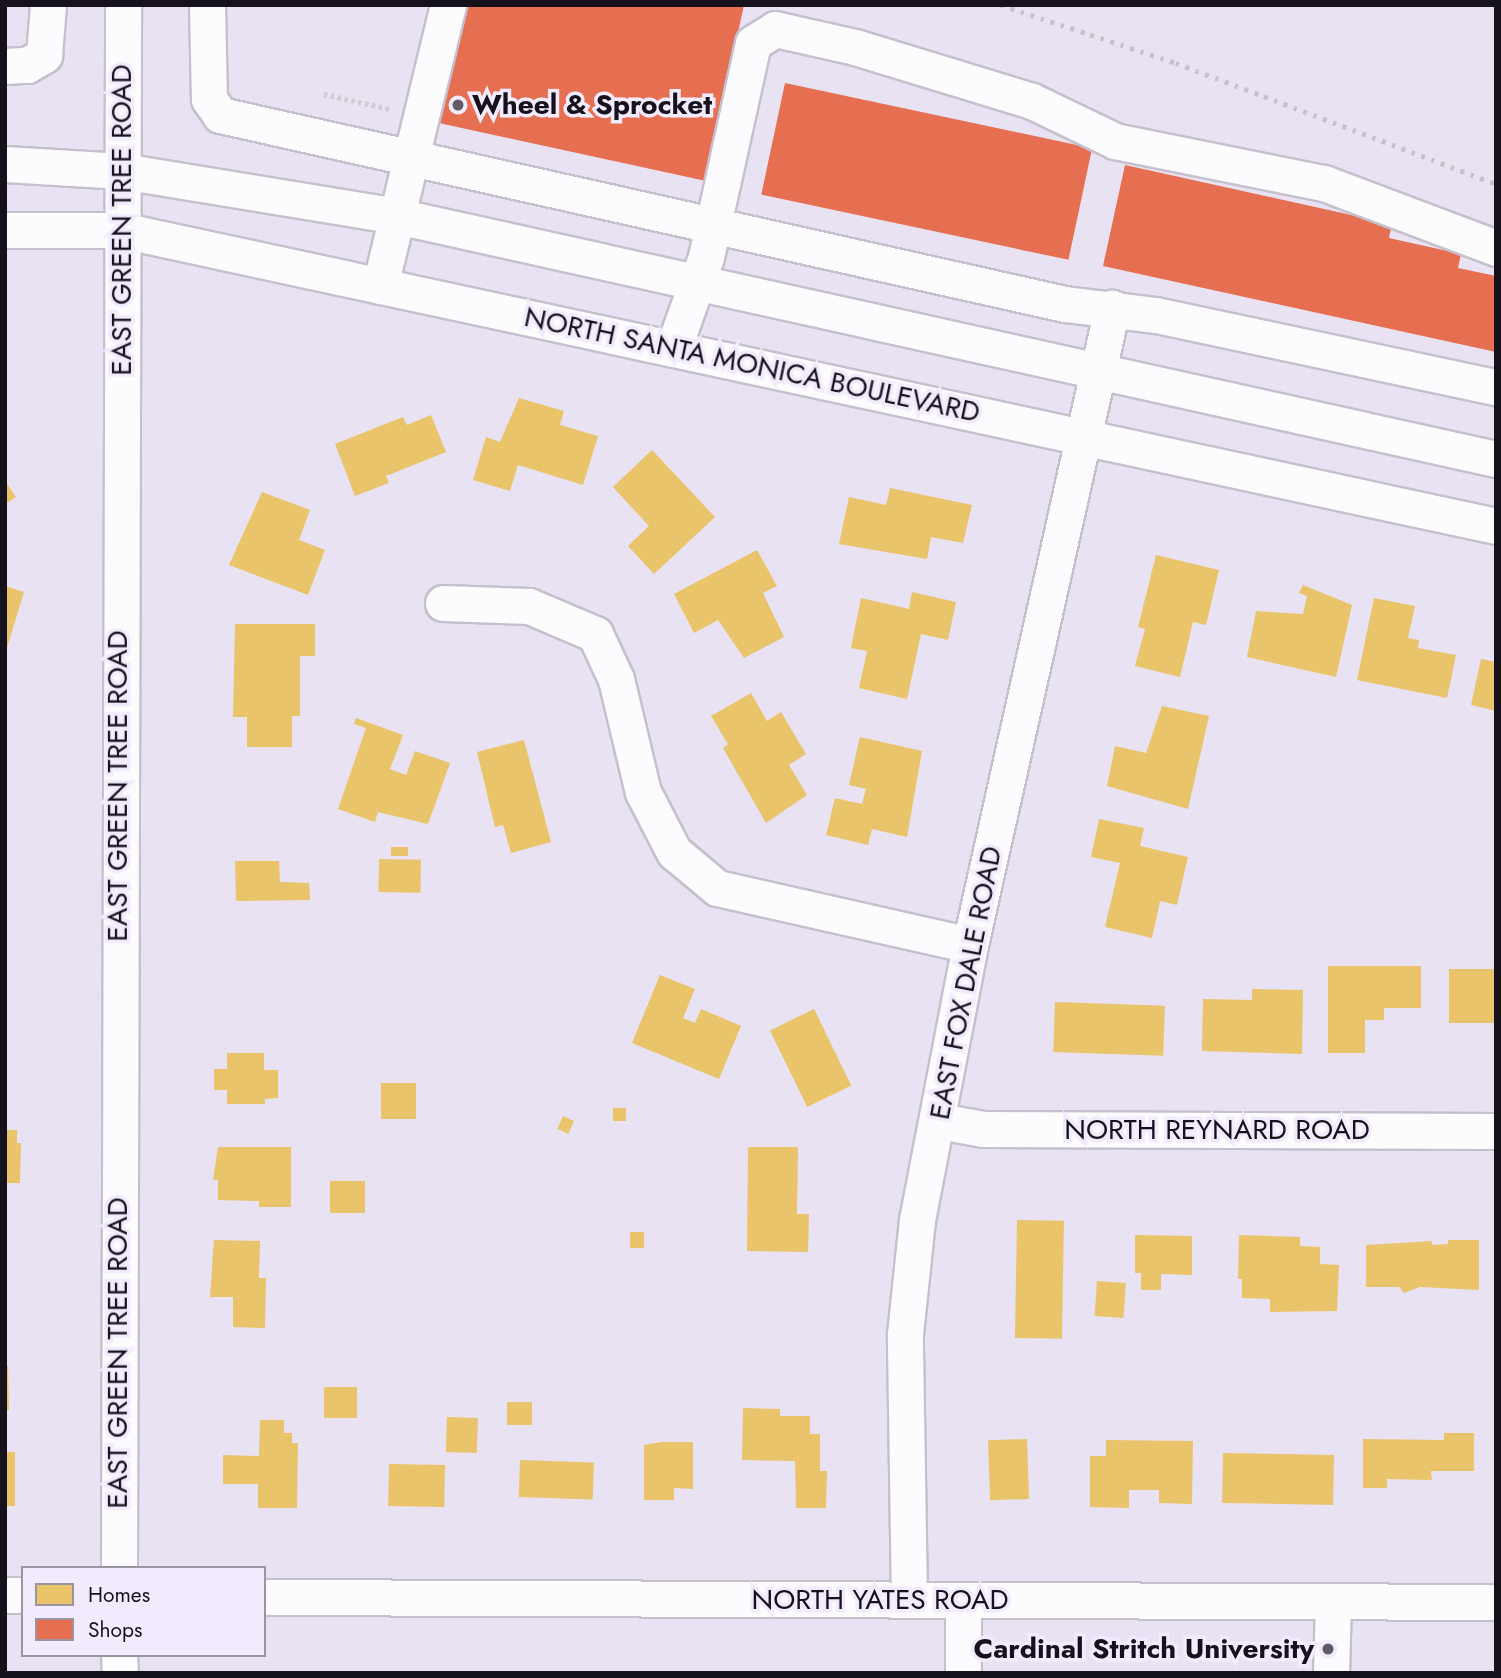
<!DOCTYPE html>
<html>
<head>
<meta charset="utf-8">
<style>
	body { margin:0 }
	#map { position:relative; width:1501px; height:1678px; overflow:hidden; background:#e8e2f2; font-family:Jost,sans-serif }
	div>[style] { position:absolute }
	.homes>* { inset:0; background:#e9c46a; transform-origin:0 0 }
	.shops>* { inset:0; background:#e76f51; transform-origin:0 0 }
	.path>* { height:4.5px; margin-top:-2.25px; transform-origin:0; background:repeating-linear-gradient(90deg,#cecdd2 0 3.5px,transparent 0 7px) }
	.roads { filter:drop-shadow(2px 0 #c5c0cd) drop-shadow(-2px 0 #c5c0cd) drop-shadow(0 2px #c5c0cd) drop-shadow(0 -2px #c5c0cd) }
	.minor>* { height:35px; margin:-17.5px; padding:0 17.5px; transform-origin:17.5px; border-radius:17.5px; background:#fcfbfd }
	.rail>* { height:5px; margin-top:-2.5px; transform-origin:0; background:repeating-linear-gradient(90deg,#c3c2c6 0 3.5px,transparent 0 10.5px) }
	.dots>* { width:19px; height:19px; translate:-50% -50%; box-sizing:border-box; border:4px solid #f2ebfd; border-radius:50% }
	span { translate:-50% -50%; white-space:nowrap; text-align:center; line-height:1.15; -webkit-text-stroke:7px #f2ebfd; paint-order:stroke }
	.poi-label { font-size:28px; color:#16121c; font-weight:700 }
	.left { translate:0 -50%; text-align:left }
	.right { translate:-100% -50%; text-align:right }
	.street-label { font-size:28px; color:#16121c }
	.frame { position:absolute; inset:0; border:7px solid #16121c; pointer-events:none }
	.legend { position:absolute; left:21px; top:1566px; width:245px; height:91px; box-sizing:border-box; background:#f2ebfd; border:2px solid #9a94a3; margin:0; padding:9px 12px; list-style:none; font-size:21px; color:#16121c }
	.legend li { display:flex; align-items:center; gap:14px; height:35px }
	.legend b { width:35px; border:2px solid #9a94a3 }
</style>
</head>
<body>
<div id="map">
	<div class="homes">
		<i style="clip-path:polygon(519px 398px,564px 411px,560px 425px,598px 436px,583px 485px,518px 465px,510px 491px,473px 480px,486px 437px,500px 442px)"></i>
		<i style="clip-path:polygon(431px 415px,446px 452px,386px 476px,389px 483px,355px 496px,335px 444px,403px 417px,407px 425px)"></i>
		<i style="clip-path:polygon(652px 450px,715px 517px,654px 574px,628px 546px,649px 526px,613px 487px)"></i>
		<i style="clip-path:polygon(5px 481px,16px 497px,5px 504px)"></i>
		<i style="clip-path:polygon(890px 488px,972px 505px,963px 543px,931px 537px,927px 559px,839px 544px,849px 497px,886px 505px)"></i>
		<i style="clip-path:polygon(262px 492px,310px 510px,299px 540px,325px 550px,308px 595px,229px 565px)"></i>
		<i style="clip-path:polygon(757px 550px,777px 586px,763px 593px,784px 637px,744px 658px,718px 620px,694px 633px,674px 594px)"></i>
		<i style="clip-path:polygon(1156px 555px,1219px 570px,1206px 625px,1193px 622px,1180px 677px,1135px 666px,1145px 629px,1138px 627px)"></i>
		<i style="clip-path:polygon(1303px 585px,1352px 605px,1336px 677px,1247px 657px,1256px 611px,1303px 614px,1307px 596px,1299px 593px)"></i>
		<i style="clip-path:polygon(5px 586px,24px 592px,6px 651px,5px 651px)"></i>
		<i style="clip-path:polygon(912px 592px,956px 602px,948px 640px,921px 634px,907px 699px,859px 688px,867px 651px,851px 648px,861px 598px,909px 609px)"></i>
		<i style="clip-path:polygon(1374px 598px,1415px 606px,1408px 638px,1419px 640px,1418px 648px,1456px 655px,1447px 698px,1357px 680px)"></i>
		<i style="clip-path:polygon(235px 624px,315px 624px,315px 656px,300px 656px,300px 716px,292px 716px,292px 747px,247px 747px,247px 717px,233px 717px)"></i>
		<i style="clip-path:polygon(1481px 659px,1496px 662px,1496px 711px,1471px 705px)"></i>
		<i style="clip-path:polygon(751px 693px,767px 721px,781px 712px,806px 754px,789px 765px,807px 795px,766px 823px,723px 748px,728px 744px,711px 716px)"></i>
		<i style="clip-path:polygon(1162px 706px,1209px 716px,1188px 809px,1107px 786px,1115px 746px,1146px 753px)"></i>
		<i style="clip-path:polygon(356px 718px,403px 735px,390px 769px,406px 775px,415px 751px,450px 763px,428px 824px,378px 812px,375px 822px,338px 809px,366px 728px,354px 724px)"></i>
		<i style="clip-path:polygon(860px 737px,922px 751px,907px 837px,872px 829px,868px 845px,826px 835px,835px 798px,862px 804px,866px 789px,849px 785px)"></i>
		<i style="clip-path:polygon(524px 740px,551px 842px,511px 853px,503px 825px,495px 827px,477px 752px)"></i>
		<i style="clip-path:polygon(1099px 819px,1144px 828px,1140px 846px,1188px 857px,1177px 905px,1160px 901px,1152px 938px,1105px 927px,1120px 863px,1091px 857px)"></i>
		<i style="left:391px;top:847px;width:17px;height:9px"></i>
		<i style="left:379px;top:859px;width:42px;height:33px;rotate:1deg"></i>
		<i style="clip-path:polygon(235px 861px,279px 861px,280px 882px,309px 883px,310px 900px,236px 901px)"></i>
		<i style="clip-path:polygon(1328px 966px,1421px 966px,1421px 1008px,1384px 1008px,1384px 1020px,1365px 1020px,1365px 1053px,1328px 1053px)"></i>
		<i style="left:1496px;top:969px;width:54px;height:47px;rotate:90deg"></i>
		<i style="clip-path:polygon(660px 975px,695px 989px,683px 1018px,695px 1023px,701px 1009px,741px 1026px,719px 1079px,632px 1043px)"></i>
		<i style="clip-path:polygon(1252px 989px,1303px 990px,1302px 1054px,1202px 1051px,1203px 999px,1252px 1000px)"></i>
		<i style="left:1055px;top:1002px;width:110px;height:50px;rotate:2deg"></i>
		<i style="left:814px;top:1009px;width:85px;height:49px;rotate:64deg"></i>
		<i style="clip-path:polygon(227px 1053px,264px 1053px,264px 1070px,278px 1070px,278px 1098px,265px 1099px,265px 1104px,227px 1104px,227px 1090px,214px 1090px,214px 1069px,227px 1069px)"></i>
		<i style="left:381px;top:1083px;width:35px;height:36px"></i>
		<i style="left:613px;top:1108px;width:13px;height:13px"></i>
		<i style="left:563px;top:1116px;width:12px;height:14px;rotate:24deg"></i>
		<i style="clip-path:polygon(5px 1130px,17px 1130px,17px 1143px,21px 1143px,20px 1183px,5px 1183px)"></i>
		<i style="clip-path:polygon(218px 1147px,291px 1147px,291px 1207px,259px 1207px,259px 1201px,218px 1200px,218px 1180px,213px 1180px)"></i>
		<i style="clip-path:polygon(748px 1147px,798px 1147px,797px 1214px,809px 1214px,808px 1252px,747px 1251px)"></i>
		<i style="left:330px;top:1181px;width:35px;height:32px"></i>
		<i style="left:1017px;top:1220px;width:47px;height:118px;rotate:1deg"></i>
		<i style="left:630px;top:1232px;width:14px;height:16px"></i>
		<i style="clip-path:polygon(1135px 1235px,1192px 1236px,1192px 1275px,1161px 1274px,1161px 1290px,1141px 1290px,1141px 1273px,1135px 1273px)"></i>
		<i style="clip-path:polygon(1239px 1235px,1300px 1237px,1300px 1246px,1320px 1247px,1320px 1264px,1339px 1265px,1337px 1311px,1270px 1312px,1270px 1299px,1242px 1298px,1242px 1279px,1238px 1279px)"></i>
		<i style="clip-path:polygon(214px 1240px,260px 1241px,259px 1278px,266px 1278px,265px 1328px,233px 1327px,233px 1297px,210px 1297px)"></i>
		<i style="clip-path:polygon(1448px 1240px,1479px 1240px,1479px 1290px,1420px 1287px,1404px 1293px,1399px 1287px,1366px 1287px,1366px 1245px,1432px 1241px,1432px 1245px,1448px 1244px)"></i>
		<i style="left:1097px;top:1281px;width:29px;height:35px;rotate:4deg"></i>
		<i style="clip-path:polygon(5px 1366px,8px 1366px,9px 1410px,5px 1410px)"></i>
		<i style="left:324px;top:1387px;width:33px;height:31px"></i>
		<i style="left:507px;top:1402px;width:25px;height:23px"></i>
		<i style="clip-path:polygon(743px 1408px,780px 1409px,780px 1416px,810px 1416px,810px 1434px,820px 1434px,820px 1471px,827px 1471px,826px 1508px,796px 1508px,795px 1461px,742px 1460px)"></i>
		<i style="left:447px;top:1417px;width:31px;height:35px;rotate:2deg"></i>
		<i style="clip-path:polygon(260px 1420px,284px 1420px,284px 1433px,292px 1433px,292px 1443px,298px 1443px,297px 1508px,258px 1508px,258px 1484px,223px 1484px,223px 1455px,259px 1456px)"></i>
		<i style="clip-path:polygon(1444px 1433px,1474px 1433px,1474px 1471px,1431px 1471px,1432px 1480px,1387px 1479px,1387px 1488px,1363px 1488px,1363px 1439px,1444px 1440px)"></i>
		<i style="left:1027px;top:1439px;width:60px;height:39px;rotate:88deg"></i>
		<i style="clip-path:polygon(1106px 1440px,1193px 1441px,1192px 1504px,1159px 1503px,1159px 1490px,1129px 1490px,1129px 1508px,1090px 1507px,1090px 1456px,1106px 1456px)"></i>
		<i style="clip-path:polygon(662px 1442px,693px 1442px,693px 1489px,674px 1488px,674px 1500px,644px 1500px,644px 1445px)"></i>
		<i style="left:15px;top:1452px;width:54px;height:10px;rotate:90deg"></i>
		<i style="left:1223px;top:1453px;width:111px;height:50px;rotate:1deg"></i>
		<i style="left:520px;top:1460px;width:74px;height:37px;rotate:2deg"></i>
		<i style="left:389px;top:1464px;width:56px;height:42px;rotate:1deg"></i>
	</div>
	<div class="shops">
		<i style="clip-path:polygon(465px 5px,744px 5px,706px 181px,439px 123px)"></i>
		<i style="left:785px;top:83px;width:314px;height:114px;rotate:12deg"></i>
		<i style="clip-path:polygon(1125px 165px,1392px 224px,1389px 238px,1461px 254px,1458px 268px,1496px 276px,1496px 352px,1103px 266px)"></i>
	</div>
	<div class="path">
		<i style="left:324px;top:94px;width:68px;rotate:12.8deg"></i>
	</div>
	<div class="roads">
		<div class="minor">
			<i style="left:207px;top:5px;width:94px;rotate:88.8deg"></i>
			<i style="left:209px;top:99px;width:19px;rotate:55deg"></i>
			<i style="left:220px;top:115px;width:866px;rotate:12.61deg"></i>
			<i style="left:1065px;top:304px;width:92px;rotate:6.9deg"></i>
			<i style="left:1156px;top:315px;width:348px;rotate:12deg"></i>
			<i style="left:5px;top:66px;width:22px;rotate:-3deg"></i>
			<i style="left:27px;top:65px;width:20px;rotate:-30deg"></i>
			<i style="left:44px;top:55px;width:50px;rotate:-85.4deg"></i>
			<i style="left:5px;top:164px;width:117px;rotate:3.4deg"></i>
			<i style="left:122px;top:171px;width:279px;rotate:9.3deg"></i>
			<i style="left:397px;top:216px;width:1126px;rotate:12.47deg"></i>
			<i style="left:5px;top:230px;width:116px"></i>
			<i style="left:121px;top:230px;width:1406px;rotate:12.15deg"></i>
			<i style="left:380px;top:286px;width:289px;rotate:-76.4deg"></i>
			<i style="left:673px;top:349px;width:98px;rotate:-70.3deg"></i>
			<i style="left:706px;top:257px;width:219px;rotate:-77.6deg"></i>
			<i style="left:753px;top:43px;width:26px;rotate:-32deg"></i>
			<i style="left:775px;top:29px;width:82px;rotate:12.7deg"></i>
			<i style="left:855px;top:47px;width:185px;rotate:17deg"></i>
			<i style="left:1032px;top:101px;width:92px;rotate:25.7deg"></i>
			<i style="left:1115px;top:141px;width:213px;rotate:11.4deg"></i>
			<i style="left:1324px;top:183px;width:184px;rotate:20.7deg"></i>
			<i style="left:443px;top:603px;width:86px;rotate:2deg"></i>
			<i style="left:529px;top:606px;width:72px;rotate:23deg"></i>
			<i style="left:595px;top:634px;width:50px;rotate:65deg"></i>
			<i style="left:616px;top:679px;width:116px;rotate:76.6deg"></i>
			<i style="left:643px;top:792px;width:68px;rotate:62.7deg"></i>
			<i style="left:674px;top:852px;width:56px;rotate:39.9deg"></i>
			<i style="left:717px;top:888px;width:259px;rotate:12.7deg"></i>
			<i style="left:939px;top:1121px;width:45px;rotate:10.3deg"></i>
			<i style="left:983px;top:1129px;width:513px;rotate:0.22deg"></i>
			<i style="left:119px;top:1568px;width:1563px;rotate:-89.85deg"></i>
			<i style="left:5px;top:1595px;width:18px"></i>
			<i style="left:264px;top:1597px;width:1232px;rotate:0.23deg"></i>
			<i style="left:909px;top:1600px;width:266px;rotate:-90.9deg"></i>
			<i style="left:905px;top:1334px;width:115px;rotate:-84deg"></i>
			<i style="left:917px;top:1220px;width:280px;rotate:-79.1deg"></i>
			<i style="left:970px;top:945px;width:653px;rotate:-77.43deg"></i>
			<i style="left:963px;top:1601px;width:72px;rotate:90deg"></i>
			<i style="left:119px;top:1655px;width:18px;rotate:87deg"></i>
			<i style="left:1331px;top:1673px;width:71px;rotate:-88.4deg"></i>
		</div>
	</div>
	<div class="rail">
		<i style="left:1001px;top:5px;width:184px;rotate:18.3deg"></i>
		<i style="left:1176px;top:63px;width:342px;rotate:20.7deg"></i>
	</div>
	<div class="dots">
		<i style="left:458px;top:105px;background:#605b67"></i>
		<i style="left:1328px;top:1649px;background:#605b67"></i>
	</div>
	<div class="poi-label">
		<span class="left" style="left:472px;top:105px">Wheel &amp; Sprocket</span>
		<span class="right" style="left:1314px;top:1649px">Cardinal Stritch University</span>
	</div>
	<div class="street-label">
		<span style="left:122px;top:220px;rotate:-90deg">EAST GREEN TREE ROAD</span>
		<span style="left:752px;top:365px;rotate:12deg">NORTH SANTA MONICA BOULEVARD</span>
		<span style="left:118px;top:786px;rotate:-90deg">EAST GREEN TREE ROAD</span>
		<span style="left:966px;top:983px;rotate:-79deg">EAST FOX DALE ROAD</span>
		<span style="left:1217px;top:1130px">NORTH REYNARD ROAD</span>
		<span style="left:118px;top:1353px;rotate:-90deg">EAST GREEN TREE ROAD</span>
		<span style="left:880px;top:1600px">NORTH YATES ROAD</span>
	</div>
	<div class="frame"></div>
	<ul class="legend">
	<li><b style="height:19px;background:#e9c46a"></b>Homes</li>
	<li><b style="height:19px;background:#e76f51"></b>Shops</li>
	</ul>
</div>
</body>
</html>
